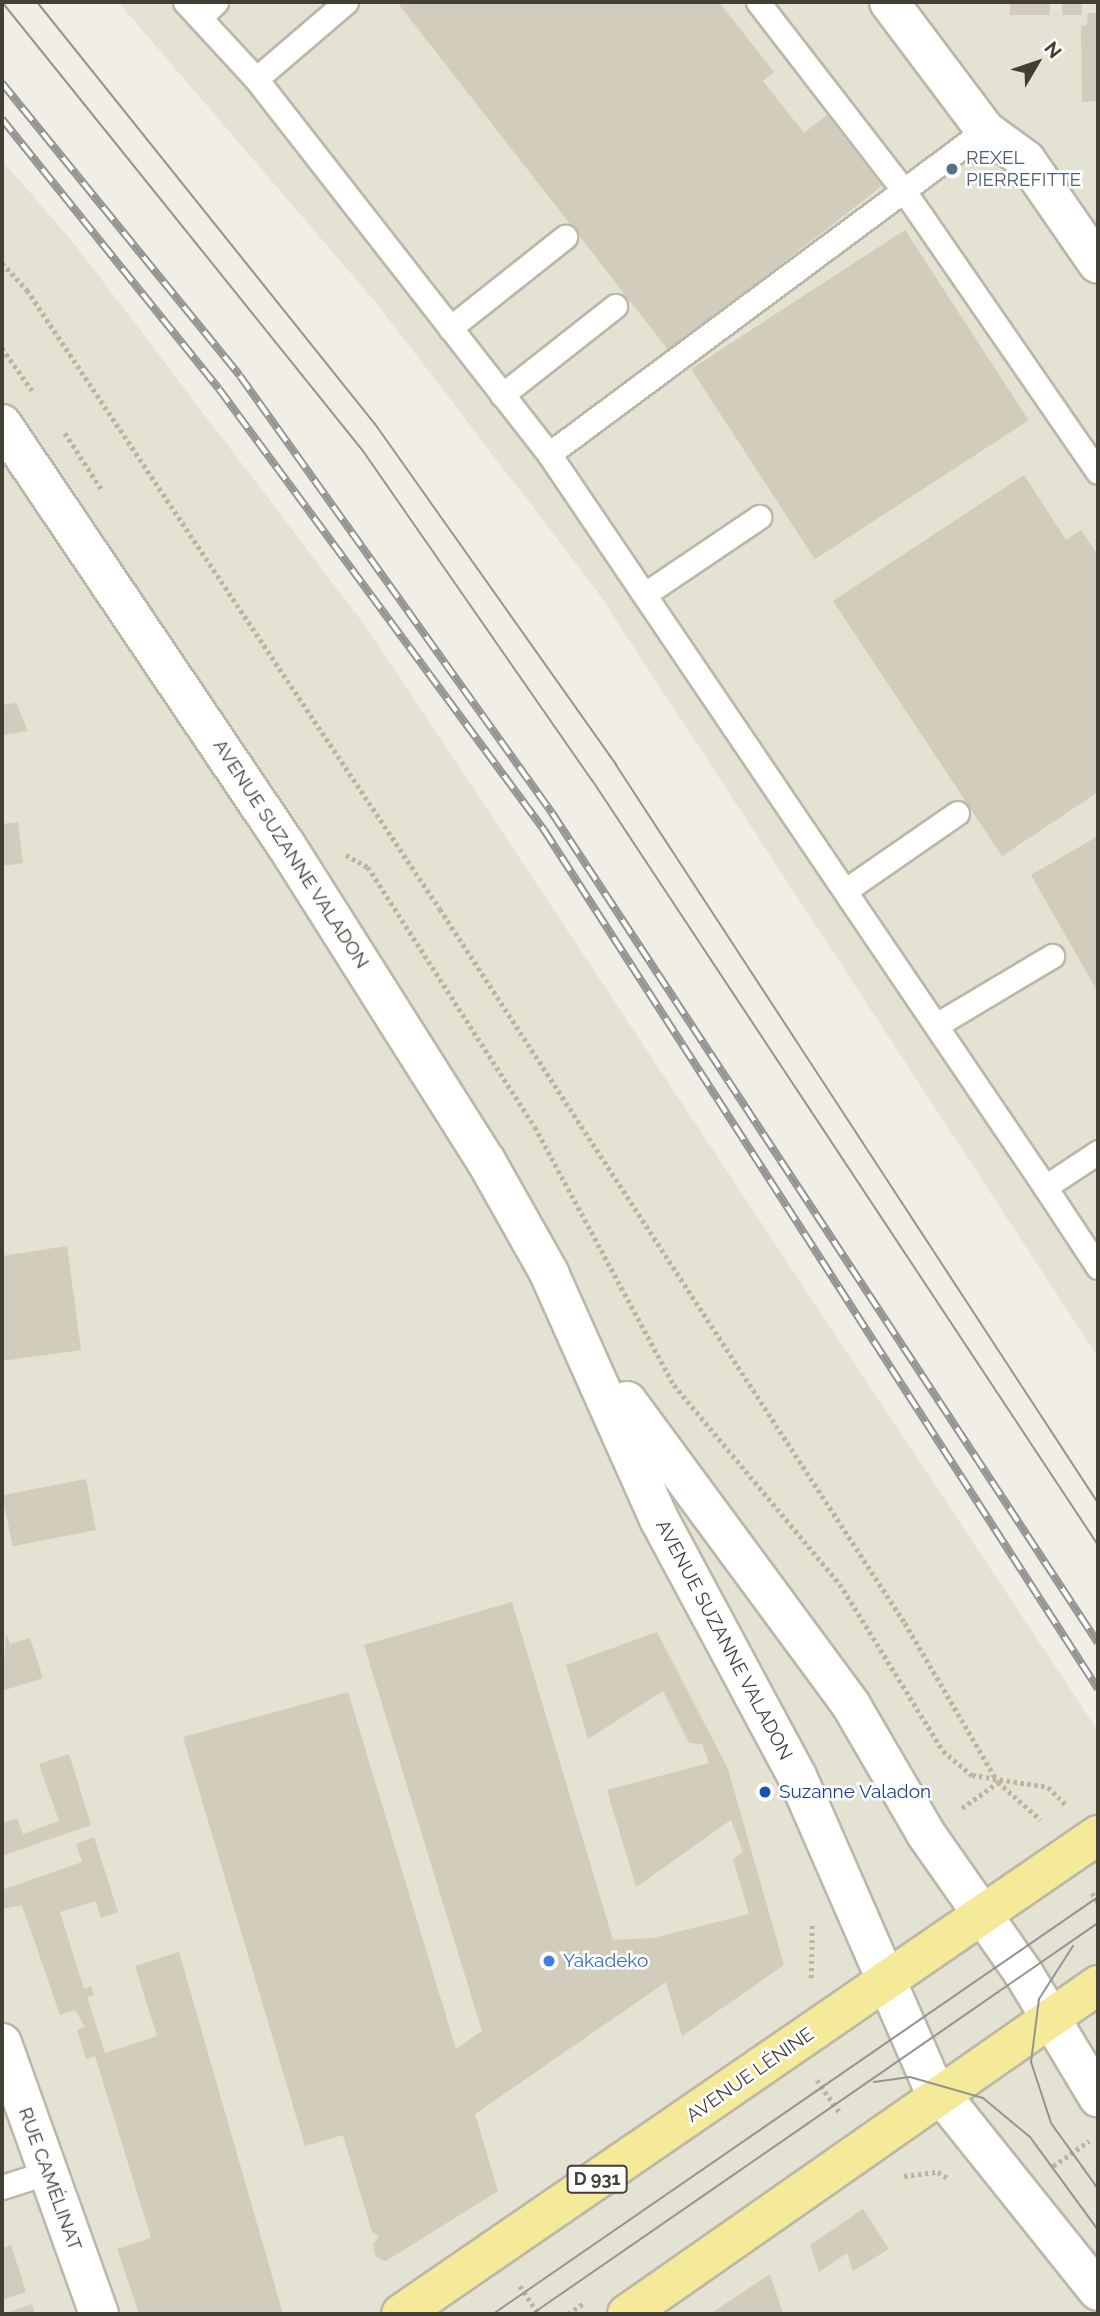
<!DOCTYPE html>
<html>
<head>
<meta charset="utf-8">
<style>
	body { margin:0 }
	#map { position:relative; width:1100px; height:2316px; overflow:hidden; background:#f1efe5; font-family:Raleway,sans-serif }
	div>[style] { position:absolute }
	.residential>* { inset:0; background:#e4e2d3 }
	.building>* { inset:0; background:#d1ccbb; transform-origin:0 0 }
	.path>* { height:4.5px; margin-top:-2.25px; transform-origin:0; background:repeating-linear-gradient(90deg,#bcb59b 0 3.5px,transparent 0 7px) }
	.roads { filter:drop-shadow(2px 0 #bbb8a8) drop-shadow(-2px 0 #bbb8a8) drop-shadow(0 2px #bbb8a8) drop-shadow(0 -2px #bbb8a8) }
	.service>* { height:23px; margin:-11.5px; padding:0 11.5px; transform-origin:11.5px; border-radius:11.5px; background:#fff }
	.minor>* { height:38px; margin:-19px; padding:0 19px; transform-origin:19px; border-radius:19px; background:#fff }
	.tertiary>* { height:38px; margin:-19px; padding:0 19px; transform-origin:19px; border-radius:19px; background:#fff }
	.primary>* { height:38px; margin:-19px; padding:0 19px; transform-origin:19px; border-radius:19px; background:#f5e99a }
	.tram>* { height:2px; margin:-1px; padding:0 1px; transform-origin:1px; border-radius:1px; background:#949494 }
	.rail>* { height:8px; margin-top:-4px; transform-origin:0; background:repeating-linear-gradient(90deg,#fff 0 16px,#949494 0 32px); box-sizing:border-box; border-block:2px solid #949494 }
	.dots>* { width:19px; height:19px; translate:-50% -50%; box-sizing:border-box; border:4px solid #fff; border-radius:50% }
	span { translate:-50% -50%; white-space:nowrap; text-align:center; line-height:1.15; -webkit-text-stroke:5px #fff; paint-order:stroke }
	.shield-label span { padding:2px 5px; background:#fff; border:2px solid; border-radius:5px; -webkit-text-stroke-width:0 }
	.shield-label { font-size:18px; color:#423f35; font-weight:700 }
	.service-label { font-size:19px; color:#4e5e75 }
	.left { translate:0 -50%; text-align:left }
	.street-label { font-size:19px; color:#423f35 }
	.transit-label { font-size:19px; color:#164399 }
	.shop-label { font-size:19px; color:#366cbe }
	.frame { position:absolute; inset:0; border:4px solid #423f35; pointer-events:none }
	.north { position:absolute; left:1002px; top:28px; width:70px; height:70px; -webkit-text-stroke:5px #fff; paint-order:stroke; rotate:51deg; font-size:19px; font-weight:700; line-height:28px; text-align:center; color:#423f35 }
	.north::after { content:''; display:block; margin:auto; width:24px; height:32px; background:#423f35; clip-path:polygon(50% 0,100% 100%,50% 72%,0 100%) }
</style>
</head>
<body>
<div id="map">
	<div class="residential">
		<i style="clip-path:polygon(118px 2px,1098px 2px,1098px 1357px,597px 591px,378px 305px)"></i>
		<i style="clip-path:polygon(2px 160px,76px 246px,367px 628px,1098px 1731px,1098px 2314px,2px 2314px)"></i>
	</div>
	<div class="building">
		<i style="clip-path:polygon(397px 2px,719px 2px,774px 72px,763px 81px,804px 133px,827px 115px,882px 186px,669px 351px)"></i>
		<i style="left:1010px;top:2px;width:40px;height:13px"></i>
		<i style="left:1062px;top:2px;width:20px;height:13px"></i>
		<i style="clip-path:polygon(1088px 13px,1098px 13px,1098px 101px,1082px 102px,1081px 26px,1087px 25px)"></i>
		<i style="left:905px;top:230px;width:227px;height:255px;rotate:57deg"></i>
		<i style="clip-path:polygon(1024px 475px,1066px 540px,1081px 530px,1098px 555px,1098px 792px,1002px 856px,833px 601px)"></i>
		<i style="clip-path:polygon(16px 703px,28px 731px,2px 735px,2px 705px)"></i>
		<i style="clip-path:polygon(18px 822px,23px 863px,2px 866px,2px 824px)"></i>
		<i style="clip-path:polygon(1098px 836px,1098px 992px,1031px 875px)"></i>
		<i style="clip-path:polygon(67px 1246px,81px 1350px,2px 1361px,2px 1256px)"></i>
		<i style="left:86px;top:1479px;width:52px;height:85px;rotate:79deg"></i>
		<i style="clip-path:polygon(512px 1602px,613px 1940px,653px 1938px,749px 1914px,733px 1859px,743px 1852px,731px 1820px,636px 1887px,607px 1790px,709px 1763px,702px 1744px,689px 1743px,663px 1691px,588px 1739px,566px 1665px,657px 1632px,728px 1769px,784px 1965px,682px 2036px,666px 1982px,475px 2114px,498px 2191px,386px 2261px,376px 2257px,373px 2245px,379px 2236px,372px 2232px,343px 2135px,305px 2146px,183px 1737px,348px 1692px,456px 2049px,482px 2031px,364px 1645px)"></i>
		<i style="clip-path:polygon(6px 1633px,10px 1644px,30px 1638px,43px 1678px,2px 1691px)"></i>
		<i style="clip-path:polygon(69px 1754px,91px 1825px,2px 1856px,2px 1823px,17px 1818px,23px 1834px,59px 1821px,39px 1764px)"></i>
		<i style="clip-path:polygon(94px 1837px,118px 1912px,101px 1918px,96px 1901px,60px 1912px,84px 1989px,91px 1986px,94px 1995px,87px 1997px,105px 2053px,157px 2036px,135px 1966px,179px 1952px,283px 2314px,139px 2314px,117px 2249px,151px 2238px,95px 2056px,86px 2059px,77px 2030px,85px 2027px,75px 2010px,60px 2015px,22px 1905px,2px 1909px,2px 1890px,82px 1862px,76px 1844px)"></i>
		<i style="clip-path:polygon(863px 2209px,889px 2249px,853px 2271px,847px 2253px,819px 2272px,810px 2245px)"></i>
		<i style="clip-path:polygon(11px 2245px,26px 2292px,2px 2300px,2px 2248px)"></i>
		<i style="clip-path:polygon(770px 2274px,783px 2314px,710px 2314px)"></i>
		<i style="clip-path:polygon(32px 2304px,35px 2314px,4px 2314px)"></i>
	</div>
	<div class="path">
		<i style="left:2px;top:263px;width:37px;rotate:47deg"></i>
		<i style="left:27px;top:290px;width:744px;rotate:56.29deg"></i>
		<i style="left:440px;top:909px;width:852px;rotate:56.93deg"></i>
		<i style="left:905px;top:1623px;width:184px;rotate:59.7deg"></i>
		<i style="left:998px;top:1782px;width:57px;rotate:41.5deg"></i>
		<i style="left:2px;top:348px;width:52px;rotate:54.5deg"></i>
		<i style="left:65px;top:433px;width:68px;rotate:57deg"></i>
		<i style="left:346px;top:855px;width:25px;rotate:29deg"></i>
		<i style="left:368px;top:867px;width:309px;rotate:57.3deg"></i>
		<i style="left:535px;top:1127px;width:293px;rotate:61.7deg"></i>
		<i style="left:674px;top:1385px;width:259px;rotate:50.2deg"></i>
		<i style="left:840px;top:1584px;width:196px;rotate:58.3deg"></i>
		<i style="left:943px;top:1751px;width:38px;rotate:40deg"></i>
		<i style="left:972px;top:1775px;width:77px;rotate:9deg"></i>
		<i style="left:1048px;top:1787px;width:25px;rotate:45deg"></i>
		<i style="left:962px;top:1808px;width:43px;rotate:-35.5deg"></i>
		<i style="left:1092px;top:1893px;width:11px;rotate:56deg"></i>
		<i style="left:811px;top:1978px;width:54px;rotate:-88.9deg"></i>
		<i style="left:817px;top:2080px;width:40px;rotate:55.1deg"></i>
		<i style="left:1053px;top:2166px;width:44px;rotate:-34.8deg"></i>
		<i style="left:904px;top:2176px;width:34px;rotate:-7deg"></i>
		<i style="left:938px;top:2172px;width:13px;rotate:32deg"></i>
		<i style="left:520px;top:2286px;width:34px;rotate:56deg"></i>
		<i style="left:568px;top:2314px;width:19px;rotate:-35deg"></i>
	</div>
	<div class="roads">
		<div class="service">
			<i style="left:185px;top:2px;width:105px;rotate:47.3deg"></i>
			<i style="left:346px;top:2px;width:118px;rotate:139.5deg"></i>
			<i style="left:256px;top:79px;width:476px;rotate:52deg"></i>
			<i style="left:549px;top:454px;width:543px;rotate:-36.62deg"></i>
			<i style="left:758px;top:2px;width:239px;rotate:52.3deg"></i>
			<i style="left:904px;top:191px;width:341px;rotate:55.4deg"></i>
			<i style="left:200px;top:17px;width:22px;rotate:-43deg"></i>
			<i style="left:450px;top:328px;width:147px;rotate:-38.4deg"></i>
			<i style="left:502px;top:395px;width:144px;rotate:-38.2deg"></i>
			<i style="left:549px;top:454px;width:885px;rotate:55.91deg"></i>
			<i style="left:1045px;top:1187px;width:64px;rotate:-33.4deg"></i>
			<i style="left:645px;top:594px;width:138px;rotate:-34deg"></i>
			<i style="left:846px;top:890px;width:135px;rotate:-34.7deg"></i>
			<i style="left:938px;top:1024px;width:133px;rotate:-30.8deg"></i>
			<i style="left:1045px;top:1187px;width:96px;rotate:56.5deg"></i>
			<i style="left:2px;top:2187px;width:46px;rotate:-17.7deg"></i>
		</div>
		<div class="minor">
			<i style="left:889px;top:2px;width:160px;rotate:53.1deg"></i>
			<i style="left:985px;top:130px;width:51px;rotate:36.2deg"></i>
			<i style="left:1026px;top:160px;width:126px;rotate:55.3deg"></i>
			<i style="left:2px;top:2043px;width:288px;rotate:70.3deg"></i>
		</div>
		<div class="tertiary">
			<i style="left:2px;top:424px;width:508px;rotate:56deg"></i>
			<i style="left:286px;top:845px;width:374px;rotate:57.7deg"></i>
			<i style="left:486px;top:1161px;width:129px;rotate:60.6deg"></i>
			<i style="left:549px;top:1273px;width:269px;rotate:65.9deg"></i>
			<i style="left:659px;top:1519px;width:292px;rotate:61.8deg"></i>
			<i style="left:797px;top:1776px;width:333px;rotate:66.4deg"></i>
			<i style="left:930px;top:2081px;width:269px;rotate:51.3deg"></i>
			<i style="left:627px;top:1401px;width:378px;rotate:53.6deg"></i>
			<i style="left:851px;top:1705px;width:149px;rotate:59.8deg"></i>
			<i style="left:926px;top:1834px;width:171px;rotate:55deg"></i>
			<i style="left:1024px;top:1974px;width:144px;rotate:59deg"></i>
		</div>
		<div class="primary">
			<i style="left:401px;top:2314px;width:846px;rotate:-34.5deg"></i>
			<i style="left:627px;top:2314px;width:575px;rotate:-34.93deg"></i>
		</div>
	</div>
	<div class="tram">
		<i style="left:2px;top:2px;width:576px;rotate:51.2deg"></i>
		<i style="left:363px;top:451px;width:401px;rotate:55.2deg"></i>
		<i style="left:592px;top:780px;width:917px;rotate:56.52deg"></i>
		<i style="left:37px;top:2px;width:541px;rotate:51.31deg"></i>
		<i style="left:375px;top:424px;width:418px;rotate:54.7deg"></i>
		<i style="left:616px;top:765px;width:881px;rotate:56.85deg"></i>
		<i style="left:1073px;top:1946px;width:63px;rotate:122.7deg"></i>
		<i style="left:1039px;top:1999px;width:64px;rotate:97.2deg"></i>
		<i style="left:1031px;top:2062px;width:64px;rotate:71.8deg"></i>
		<i style="left:1051px;top:2123px;width:81px;rotate:54.5deg"></i>
		<i style="left:874px;top:2082px;width:36px;rotate:-8deg"></i>
		<i style="left:910px;top:2077px;width:76px;rotate:16deg"></i>
		<i style="left:983px;top:2098px;width:61px;rotate:39.7deg"></i>
		<i style="left:1030px;top:2137px;width:115px;rotate:53.8deg"></i>
		<i style="left:493px;top:2314px;width:735px;rotate:-34.58deg"></i>
		<i style="left:532px;top:2314px;width:688px;rotate:-34.64deg"></i>
	</div>
	<div class="rail">
		<i style="left:2px;top:83px;width:377px;rotate:50.9deg"></i>
		<i style="left:240px;top:376px;width:537px;rotate:54.47deg"></i>
		<i style="left:552px;top:813px;width:993px;rotate:56.66deg"></i>
		<i style="left:2px;top:119px;width:346px;rotate:51.2deg"></i>
		<i style="left:219px;top:389px;width:548px;rotate:53.61deg"></i>
		<i style="left:544px;top:830px;width:1022px;rotate:57.18deg"></i>
	</div>
	<div class="dots">
		<i style="left:952px;top:169px;background:#5c6f8a"></i>
		<i style="left:765px;top:1792px;background:#1a4fb4"></i>
		<i style="left:549px;top:1961px;background:#3f7fe0"></i>
	</div>
	<div class="shield-label">
		<span style="left:597px;top:2179px">D 931</span>
	</div>
	<div class="service-label">
		<span class="left" style="left:966px;top:169px">REXEL<br>PIERREFITTE</span>
	</div>
	<div class="street-label">
		<span style="left:291px;top:854px;rotate:57deg">AVENUE SUZANNE VALADON</span>
		<span style="left:724px;top:1640px;rotate:62deg">AVENUE SUZANNE VALADON</span>
		<span style="left:750px;top:2075px;rotate:-35deg">AVENUE LÉNINE</span>
		<span style="left:50px;top:2179px;rotate:70deg">RUE CAMÉLINAT</span>
	</div>
	<div class="transit-label">
		<span class="left" style="left:779px;top:1792px">Suzanne Valadon</span>
	</div>
	<div class="shop-label">
		<span class="left" style="left:563px;top:1961px">Yakadeko</span>
	</div>
	<div class="frame"></div>
	<div class="north">N</div>
</div>
</body>
</html>
